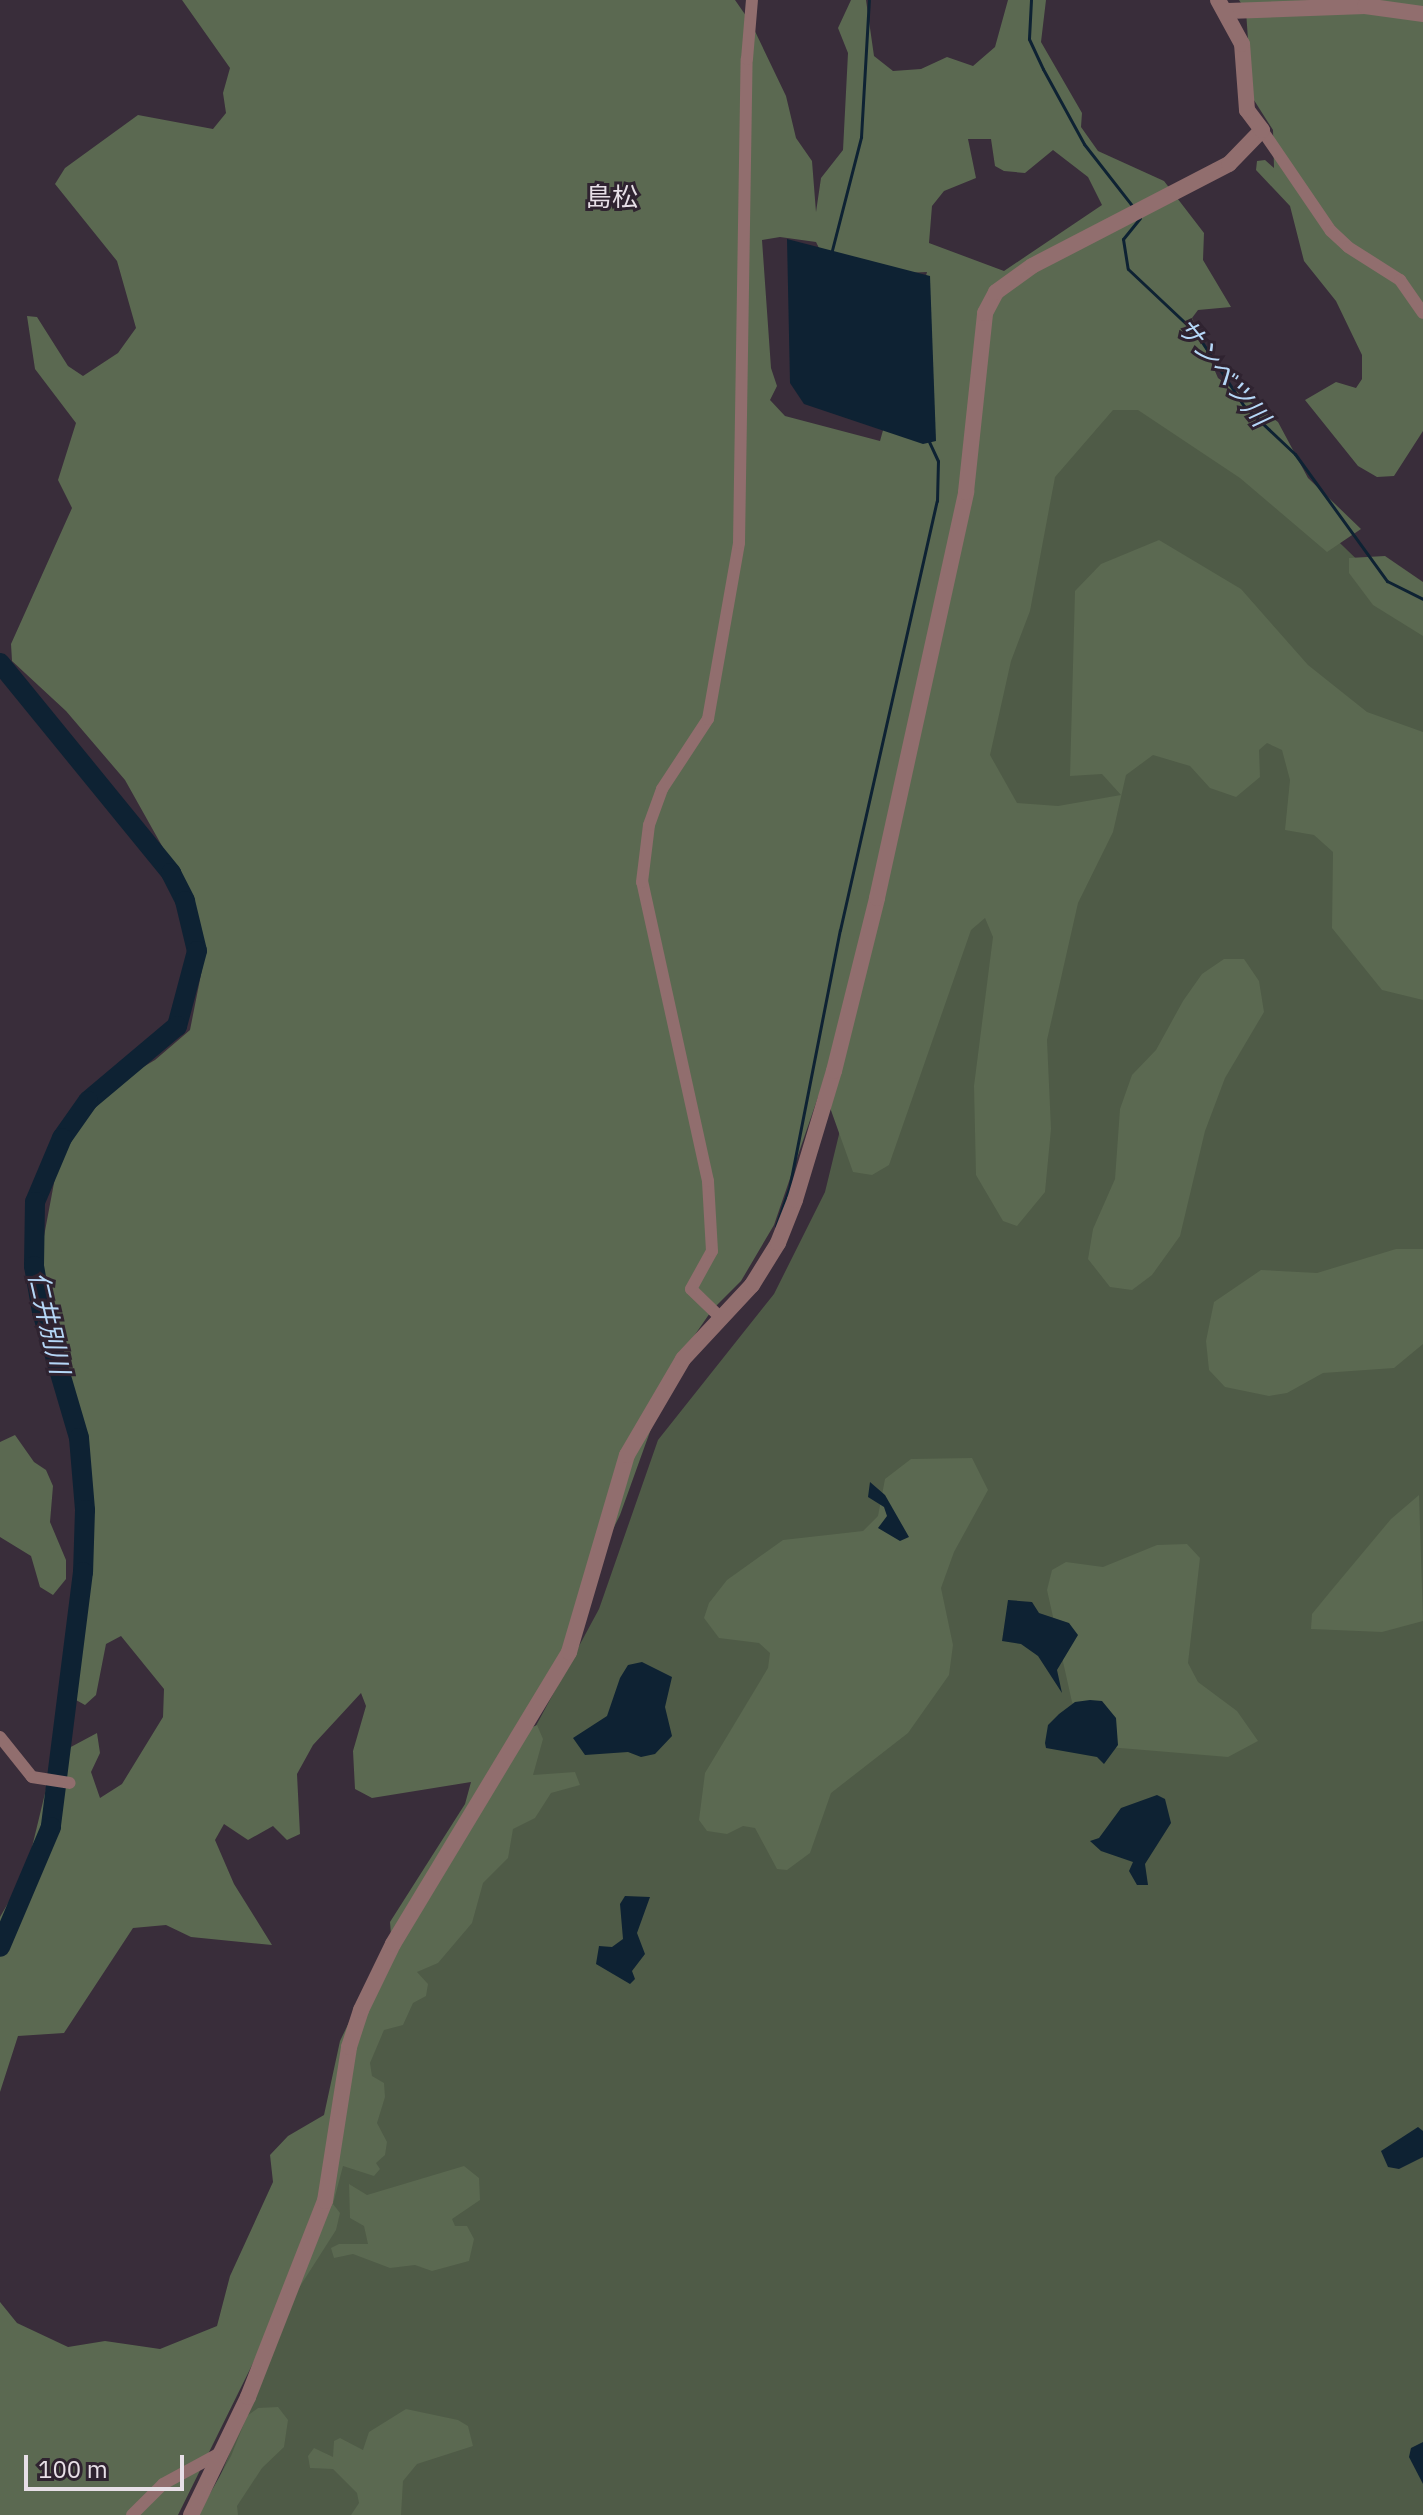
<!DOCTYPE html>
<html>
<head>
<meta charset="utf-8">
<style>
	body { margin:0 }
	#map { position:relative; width:1423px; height:2515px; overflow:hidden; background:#392d3a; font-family:"IBM Plex Sans","Noto Sans JP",sans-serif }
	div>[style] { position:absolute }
	.green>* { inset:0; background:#4f5b47 }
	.forest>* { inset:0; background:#5b6951 }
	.water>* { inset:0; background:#0e2233 }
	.stream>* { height:3px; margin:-1.5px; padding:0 1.5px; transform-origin:1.5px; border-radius:1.5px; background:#0e2233 }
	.river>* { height:20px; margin:-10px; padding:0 10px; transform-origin:10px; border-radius:10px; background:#0e2233 }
	.minor>* { height:12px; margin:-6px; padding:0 6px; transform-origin:6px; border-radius:6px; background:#916e6e }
	.tertiary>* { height:16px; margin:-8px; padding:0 8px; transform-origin:8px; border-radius:8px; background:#916e6e }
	span { translate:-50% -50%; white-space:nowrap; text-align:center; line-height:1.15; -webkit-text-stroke:6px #2f2330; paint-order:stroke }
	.neighbourhood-label { font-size:26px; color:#e7dfe7 }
	.water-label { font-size:26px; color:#b5d7f7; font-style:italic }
	.scale { position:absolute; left:24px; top:2455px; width:160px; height:36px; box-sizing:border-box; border:4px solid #e7dfe7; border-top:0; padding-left:10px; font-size:24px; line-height:28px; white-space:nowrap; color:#e7dfe7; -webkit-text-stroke:6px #2f2330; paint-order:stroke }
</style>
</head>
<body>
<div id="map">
	<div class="green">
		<i style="clip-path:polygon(1021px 346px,1276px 481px,1377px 579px,1423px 611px,1423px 2515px,204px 2515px,310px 2259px,362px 2048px,599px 1609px,658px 1440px,774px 1294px,825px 1192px,921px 797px)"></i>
	</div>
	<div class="forest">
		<i style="clip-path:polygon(evenodd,182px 0,735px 0,751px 23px,786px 96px,796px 138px,812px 161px,816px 212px,821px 178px,843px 150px,848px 53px,838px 28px,851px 0,866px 0,874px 56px,893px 71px,921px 69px,947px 57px,973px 66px,995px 47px,1008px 0,1046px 0,1041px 42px,1082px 113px,1081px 127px,1098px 151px,1164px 181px,1204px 233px,1203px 260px,1231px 307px,1198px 310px,1192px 318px,1218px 378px,1278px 422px,1308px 478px,1361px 529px,1327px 552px,1240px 478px,1138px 410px,1113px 410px,1055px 477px,1030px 611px,1011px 661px,990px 755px,1017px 803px,1058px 806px,1121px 795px,1102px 774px,1070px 776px,1075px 591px,1101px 564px,1159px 540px,1241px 589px,1308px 665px,1367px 712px,1423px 732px,1423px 1000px,1382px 990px,1332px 928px,1333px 852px,1314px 835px,1285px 830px,1290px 780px,1282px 750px,1267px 743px,1259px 750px,1260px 777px,1236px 797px,1210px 788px,1190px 766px,1153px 755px,1126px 775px,1113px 832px,1078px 903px,1047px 1040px,1051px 1129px,1045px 1192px,1017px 1226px,1003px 1221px,976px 1175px,974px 1086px,993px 937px,985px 918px,971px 930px,889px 1165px,872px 1175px,853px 1172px,828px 1102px,818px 1097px,774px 1225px,741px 1281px,712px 1310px,674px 1365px,620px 1515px,585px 1586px,569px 1642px,528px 1729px,537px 1725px,543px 1739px,533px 1775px,575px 1772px,580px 1785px,551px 1793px,535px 1818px,513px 1829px,508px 1858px,483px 1883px,472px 1923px,438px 1963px,417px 1972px,428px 1984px,426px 1996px,413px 2003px,403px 2025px,384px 2030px,370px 2063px,372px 2076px,384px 2083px,385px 2097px,377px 2123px,387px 2142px,385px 2155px,376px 2163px,380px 2169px,374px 2176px,343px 2166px,333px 2204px,340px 2213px,336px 2230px,260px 2349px,178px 2515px,0 2515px,0 2302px,17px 2323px,68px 2347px,105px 2341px,160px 2349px,217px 2326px,230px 2276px,273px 2182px,270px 2155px,288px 2136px,324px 2115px,340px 2041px,391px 1935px,390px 1922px,465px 1804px,471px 1782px,372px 1798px,355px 1789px,353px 1751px,366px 1706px,361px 1693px,313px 1745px,297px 1774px,300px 1834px,287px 1840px,273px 1826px,248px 1840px,224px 1824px,215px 1840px,234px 1884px,272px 1945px,191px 1937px,166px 1925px,133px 1928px,64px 2033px,18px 2036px,0 2092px,0 1917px,26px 1872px,54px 1756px,97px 1733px,100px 1753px,91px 1772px,100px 1798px,122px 1784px,163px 1717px,164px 1689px,121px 1636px,106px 1644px,96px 1695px,85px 1705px,76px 1700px,94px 1530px,78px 1409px,57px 1372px,43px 1299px,41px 1252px,57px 1167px,97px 1094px,155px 1060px,190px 1030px,206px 949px,194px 903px,125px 780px,66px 711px,12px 661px,11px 644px,72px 508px,58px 480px,76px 423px,35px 369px,27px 316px,37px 317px,68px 366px,83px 376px,118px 353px,136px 328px,117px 261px,55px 184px,65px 168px,138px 115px,213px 129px,226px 113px,223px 93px,230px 68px,182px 0,968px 139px,991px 139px,995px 166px,1004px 171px,1025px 173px,1053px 150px,1088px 177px,1102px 205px,1004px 271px,929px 243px,932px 206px,944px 191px,976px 178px,968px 139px,182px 0,780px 237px,816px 242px,824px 258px,882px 274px,927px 272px,880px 441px,785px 416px,770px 400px,777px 386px,771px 368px,762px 240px,780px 237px)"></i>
		<i style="clip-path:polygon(1239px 0,1423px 0,1423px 431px,1394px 476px,1377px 477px,1358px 466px,1305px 400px,1336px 382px,1356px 388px,1362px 379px,1362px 355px,1336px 301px,1304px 261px,1290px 206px,1256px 170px,1257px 161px,1265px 160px,1274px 168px,1273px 130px,1252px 97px,1246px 11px)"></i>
		<i style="clip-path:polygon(1385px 556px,1423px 582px,1423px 636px,1373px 605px,1349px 573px,1349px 558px)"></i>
		<i style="clip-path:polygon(1224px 959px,1244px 959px,1259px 981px,1264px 1012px,1225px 1078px,1205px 1131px,1180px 1236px,1152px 1275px,1132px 1290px,1110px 1287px,1088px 1259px,1093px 1229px,1115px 1179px,1120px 1109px,1132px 1075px,1156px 1050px,1183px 1001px,1202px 974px)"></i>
		<i style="clip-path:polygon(1396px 1249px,1423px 1249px,1423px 1344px,1394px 1368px,1323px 1373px,1287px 1393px,1269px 1396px,1225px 1387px,1209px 1370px,1206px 1341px,1214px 1302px,1261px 1270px,1317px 1273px)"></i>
		<i style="clip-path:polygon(15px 1435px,34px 1462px,46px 1470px,53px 1486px,50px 1522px,66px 1560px,66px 1579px,53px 1595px,40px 1587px,31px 1556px,0 1537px,0 1442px)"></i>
		<i style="clip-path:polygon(972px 1458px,988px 1490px,954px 1552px,941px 1588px,953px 1645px,949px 1675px,908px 1733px,831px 1793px,810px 1853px,787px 1870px,777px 1869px,755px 1828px,743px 1826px,727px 1834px,707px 1831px,699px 1820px,705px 1773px,768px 1668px,770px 1653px,759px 1643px,719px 1638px,704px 1618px,709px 1603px,727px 1580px,783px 1540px,863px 1531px,878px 1516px,885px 1479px,911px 1459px)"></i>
		<i style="clip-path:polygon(1419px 1495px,1423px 1621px,1382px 1632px,1311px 1629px,1312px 1614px,1330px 1592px,1391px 1519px)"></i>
		<i style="clip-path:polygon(1187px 1544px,1200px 1558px,1188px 1663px,1198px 1682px,1237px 1711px,1258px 1741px,1228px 1757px,1096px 1746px,1072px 1702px,1047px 1590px,1052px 1570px,1066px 1562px,1103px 1567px,1157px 1545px)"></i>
		<i style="clip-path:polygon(464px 2166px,479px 2178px,480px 2200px,452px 2219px,455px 2226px,467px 2226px,474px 2239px,469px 2261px,432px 2271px,415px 2265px,390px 2268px,353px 2254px,334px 2258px,331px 2248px,339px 2244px,368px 2244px,364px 2226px,350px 2218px,349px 2184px,367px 2195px)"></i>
		<i style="clip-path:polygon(278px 2407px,288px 2420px,284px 2447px,262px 2468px,237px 2506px,238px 2515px,198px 2515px,231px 2456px,247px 2416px,258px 2408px)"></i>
		<i style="clip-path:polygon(406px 2409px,458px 2420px,468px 2426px,473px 2446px,417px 2464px,403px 2481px,401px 2515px,351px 2515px,359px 2503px,357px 2493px,333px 2469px,310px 2468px,308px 2456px,314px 2448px,333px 2457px,334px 2441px,340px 2438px,363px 2450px,369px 2432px)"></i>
	</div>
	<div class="water">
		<i style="clip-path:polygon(787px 239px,930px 276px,936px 441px,923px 444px,804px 404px,790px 383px)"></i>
		<i style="clip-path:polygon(870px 1482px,885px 1495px,909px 1537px,900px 1541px,878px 1528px,887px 1516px,884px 1507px,868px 1497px)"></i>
		<i style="clip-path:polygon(1008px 1600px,1032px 1602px,1039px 1613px,1069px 1623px,1078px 1635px,1057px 1670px,1062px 1693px,1038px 1656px,1021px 1644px,1002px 1641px)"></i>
		<i style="clip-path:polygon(642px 1662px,672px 1677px,665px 1707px,672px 1736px,655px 1754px,641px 1757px,628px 1752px,585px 1755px,573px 1738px,607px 1716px,620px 1678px,628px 1665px)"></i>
		<i style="clip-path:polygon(1090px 1700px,1102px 1701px,1116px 1718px,1118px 1745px,1104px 1764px,1097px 1757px,1046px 1748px,1045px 1743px,1048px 1725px,1059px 1714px,1075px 1702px)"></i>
		<i style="clip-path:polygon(1157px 1795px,1165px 1799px,1171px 1823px,1145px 1864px,1148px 1885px,1137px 1885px,1129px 1871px,1133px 1862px,1101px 1851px,1090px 1841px,1099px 1838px,1121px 1808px)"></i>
		<i style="clip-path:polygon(625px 1896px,650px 1897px,637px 1933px,645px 1954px,632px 1971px,635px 1979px,630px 1984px,596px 1964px,599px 1946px,612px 1947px,623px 1939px,620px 1904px)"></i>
		<i style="clip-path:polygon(1418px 2127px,1423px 2131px,1423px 2157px,1399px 2169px,1388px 2167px,1381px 2151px)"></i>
		<i style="clip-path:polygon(1423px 2442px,1423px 2484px,1409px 2457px,1411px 2448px)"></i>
	</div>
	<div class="stream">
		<i style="left:1031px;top:0;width:39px;rotate:93deg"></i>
		<i style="left:1029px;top:39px;width:33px;rotate:65deg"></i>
		<i style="left:1043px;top:69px;width:85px;rotate:61.3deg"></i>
		<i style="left:1084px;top:144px;width:81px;rotate:52deg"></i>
		<i style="left:1140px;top:218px;width:27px;rotate:129deg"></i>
		<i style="left:1123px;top:239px;width:30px;rotate:81deg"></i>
		<i style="left:1128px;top:269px;width:93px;rotate:43.3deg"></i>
		<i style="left:1196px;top:333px;width:87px;rotate:56.7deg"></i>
		<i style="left:1244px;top:406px;width:70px;rotate:43.3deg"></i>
		<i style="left:1295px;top:454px;width:157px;rotate:54.1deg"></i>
		<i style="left:1387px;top:581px;width:40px;rotate:26.6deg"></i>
		<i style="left:831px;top:254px;width:121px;rotate:-75.6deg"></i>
		<i style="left:861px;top:137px;width:137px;rotate:-86.7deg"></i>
		<i style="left:776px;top:1226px;width:39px;rotate:-71deg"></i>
		<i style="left:789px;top:1189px;width:264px;rotate:-78.9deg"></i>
		<i style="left:840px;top:930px;width:440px;rotate:-77.3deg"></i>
		<i style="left:937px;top:501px;width:40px;rotate:-88.6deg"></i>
		<i style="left:938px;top:461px;width:21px;rotate:-115deg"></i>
	</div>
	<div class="river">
		<i style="left:0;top:663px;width:271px;rotate:50.8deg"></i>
		<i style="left:171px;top:873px;width:31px;rotate:63deg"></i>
		<i style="left:185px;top:901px;width:51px;rotate:76.5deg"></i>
		<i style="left:197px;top:951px;width:78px;rotate:104.9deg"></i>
		<i style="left:177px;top:1026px;width:116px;rotate:139.9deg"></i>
		<i style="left:88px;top:1101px;width:45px;rotate:125.1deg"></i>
		<i style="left:62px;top:1138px;width:69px;rotate:112.9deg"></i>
		<i style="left:35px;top:1202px;width:64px;rotate:90.9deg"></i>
		<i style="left:34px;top:1266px;width:47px;rotate:80.1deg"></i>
		<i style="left:42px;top:1312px;width:131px;rotate:73.6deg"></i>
		<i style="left:79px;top:1438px;width:72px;rotate:85.2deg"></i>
		<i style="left:85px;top:1510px;width:62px;rotate:91.8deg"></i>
		<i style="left:83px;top:1572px;width:257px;rotate:97.2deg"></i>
		<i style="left:51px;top:1827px;width:130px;rotate:113deg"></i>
	</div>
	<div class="minor">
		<i style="left:1262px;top:130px;width:122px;rotate:55.7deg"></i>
		<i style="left:1331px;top:231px;width:23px;rotate:43deg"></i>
		<i style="left:1348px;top:247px;width:62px;rotate:32.4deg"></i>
		<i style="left:1400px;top:280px;width:40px;rotate:55.1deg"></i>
		<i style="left:722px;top:1319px;width:43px;rotate:-135.9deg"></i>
		<i style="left:691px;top:1289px;width:43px;rotate:-61.1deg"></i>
		<i style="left:712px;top:1251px;width:70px;rotate:-93.3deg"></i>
		<i style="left:708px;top:1181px;width:306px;rotate:-102.4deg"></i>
		<i style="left:642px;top:882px;width:57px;rotate:-83deg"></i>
		<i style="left:649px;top:825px;width:38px;rotate:-70deg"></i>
		<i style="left:662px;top:789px;width:84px;rotate:-56.7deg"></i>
		<i style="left:708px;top:719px;width:179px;rotate:-80deg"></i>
		<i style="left:739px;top:543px;width:484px;rotate:-89.1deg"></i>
		<i style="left:747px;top:59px;width:59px;rotate:-85.2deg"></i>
		<i style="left:0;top:1737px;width:51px;rotate:51.3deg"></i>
		<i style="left:32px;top:1777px;width:38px;rotate:9deg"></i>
		<i style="left:132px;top:2515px;width:44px;rotate:-45deg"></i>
		<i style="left:163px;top:2484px;width:67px;rotate:-28.5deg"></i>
	</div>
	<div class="tertiary">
		<i style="left:1228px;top:11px;width:137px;rotate:-2.1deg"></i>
		<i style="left:1365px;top:6px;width:59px;rotate:7.9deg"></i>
		<i style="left:191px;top:2515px;width:131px;rotate:-64.2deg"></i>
		<i style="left:248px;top:2397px;width:211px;rotate:-68.6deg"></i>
		<i style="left:325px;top:2201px;width:156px;rotate:-81.1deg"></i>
		<i style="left:349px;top:2047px;width:39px;rotate:-72deg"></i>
		<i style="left:361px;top:2010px;width:73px;rotate:-64.1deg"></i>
		<i style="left:393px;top:1944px;width:341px;rotate:-58.9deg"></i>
		<i style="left:569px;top:1652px;width:205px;rotate:-73.6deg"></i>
		<i style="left:627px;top:1455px;width:111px;rotate:-59.7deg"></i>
		<i style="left:683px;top:1359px;width:101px;rotate:-47deg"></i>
		<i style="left:752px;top:1285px;width:49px;rotate:-58.2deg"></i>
		<i style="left:778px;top:1243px;width:46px;rotate:-68.4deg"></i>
		<i style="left:795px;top:1200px;width:135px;rotate:-73.2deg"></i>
		<i style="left:834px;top:1071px;width:178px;rotate:-76deg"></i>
		<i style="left:877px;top:898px;width:416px;rotate:-77.6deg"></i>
		<i style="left:966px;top:492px;width:180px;rotate:-83.9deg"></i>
		<i style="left:985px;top:313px;width:24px;rotate:-62deg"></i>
		<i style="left:996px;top:292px;width:44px;rotate:-35.8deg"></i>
		<i style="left:1032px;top:266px;width:222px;rotate:-27.4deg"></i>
		<i style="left:1229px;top:164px;width:47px;rotate:-45.9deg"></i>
		<i style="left:1262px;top:130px;width:25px;rotate:-127deg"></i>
		<i style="left:1247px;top:110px;width:66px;rotate:-94.3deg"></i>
		<i style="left:1242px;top:44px;width:50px;rotate:-118.6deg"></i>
	</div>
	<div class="neighbourhood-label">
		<span style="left:612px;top:197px">島松</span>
	</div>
	<div class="water-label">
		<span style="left:1223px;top:372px;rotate:51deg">サンベツ川</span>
		<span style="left:49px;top:1323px;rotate:77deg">仁井別川</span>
	</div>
	<div class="scale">100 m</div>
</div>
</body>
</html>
